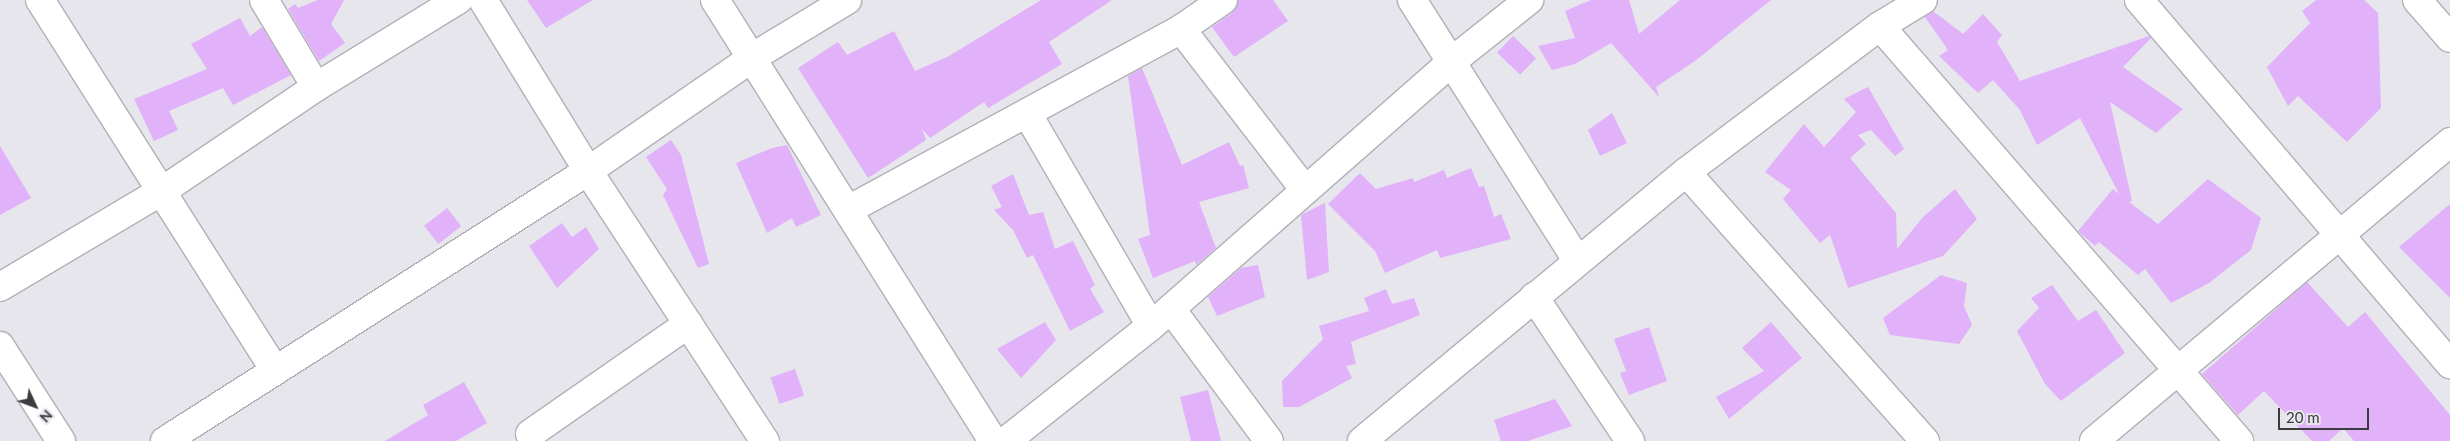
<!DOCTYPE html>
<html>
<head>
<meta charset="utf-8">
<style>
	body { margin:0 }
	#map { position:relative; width:2450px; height:441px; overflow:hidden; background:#e7e6ed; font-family:Lato,sans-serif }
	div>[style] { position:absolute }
	.building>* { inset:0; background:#e1b1f9; transform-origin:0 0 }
	.roads { filter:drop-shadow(1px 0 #b1b0b7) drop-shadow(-1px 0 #b1b0b7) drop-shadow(0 1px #b1b0b7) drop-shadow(0 -1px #b1b0b7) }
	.street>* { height:28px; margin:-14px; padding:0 14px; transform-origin:14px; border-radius:14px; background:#fff }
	span { translate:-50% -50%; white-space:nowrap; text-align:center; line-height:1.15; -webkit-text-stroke:5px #e7e6ed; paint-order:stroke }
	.north { position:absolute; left:10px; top:381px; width:50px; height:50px; -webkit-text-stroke:4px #e7e6ed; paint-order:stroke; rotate:133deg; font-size:14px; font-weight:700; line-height:20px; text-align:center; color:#3c3c3e }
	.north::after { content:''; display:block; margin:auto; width:18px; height:22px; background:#3c3c3e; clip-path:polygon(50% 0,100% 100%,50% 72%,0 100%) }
	.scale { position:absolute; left:2278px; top:408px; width:91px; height:22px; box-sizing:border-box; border:2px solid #3c3c3e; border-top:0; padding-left:6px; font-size:15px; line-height:18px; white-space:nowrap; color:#3c3c3e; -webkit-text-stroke:4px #e7e6ed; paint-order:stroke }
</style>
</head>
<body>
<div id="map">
	<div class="building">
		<i style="clip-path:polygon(318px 0,344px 0,331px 24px,345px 43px,319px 61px,288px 9px,295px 4px,298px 8px)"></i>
		<i style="clip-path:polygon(527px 0,593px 0,546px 28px)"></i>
		<i style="clip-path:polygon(1041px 0,1112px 0,1049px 42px,1062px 64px,988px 108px,984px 102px,930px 138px,922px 129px,926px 140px,868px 178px,798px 68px,838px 42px,847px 55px,894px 31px,915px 71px,949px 56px)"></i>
		<i style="clip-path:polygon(1238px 0,1273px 0,1288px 21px,1234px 57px,1212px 27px,1232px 13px)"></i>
		<i style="clip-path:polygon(1591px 0,1629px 0,1639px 34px,1680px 0,1771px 0,1695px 61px,1656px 87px,1659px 97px,1611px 43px,1575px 64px,1552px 70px,1538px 46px,1575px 38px,1565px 11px)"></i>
		<i style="clip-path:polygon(2316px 0,2364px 0,2378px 13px,2381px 108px,2347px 142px,2298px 96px,2288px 106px,2267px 67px,2310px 23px,2302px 11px)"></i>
		<i style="clip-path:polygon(1933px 11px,1963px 34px,1983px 14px,2002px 35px,1997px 42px,2020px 81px,2149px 36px,2151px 38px,2123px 67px,2183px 109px,2156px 133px,2110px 102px,2132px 201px,2129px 202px,2158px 224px,2208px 179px,2261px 218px,2251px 250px,2209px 283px,2171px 303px,2145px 269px,2138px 275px,2099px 242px,2095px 246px,2078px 231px,2113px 189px,2119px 194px,2080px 118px,2037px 145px,2020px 110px,1993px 80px,1978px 93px,1939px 56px,1948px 50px,1925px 17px)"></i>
		<i style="clip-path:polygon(240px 18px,250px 36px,262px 27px,291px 75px,233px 105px,223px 88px,169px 111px,178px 130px,154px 141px,134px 99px,207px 69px,191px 44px)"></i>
		<i style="left:1513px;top:36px;width:32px;height:23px;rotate:44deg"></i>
		<i style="clip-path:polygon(1142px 68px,1182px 165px,1229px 142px,1240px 166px,1243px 165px,1249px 188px,1199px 202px,1216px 248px,1196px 265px,1195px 261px,1153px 278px,1138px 239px,1150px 235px,1128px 76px)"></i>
		<i style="clip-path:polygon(1868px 87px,1904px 149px,1895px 156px,1871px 130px,1858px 135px,1866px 144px,1850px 158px,1896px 213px,1897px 249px,1923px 217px,1955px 189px,1977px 219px,1943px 256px,1848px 288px,1830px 235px,1820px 243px,1783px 199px,1791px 190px,1765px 172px,1804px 124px,1824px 147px,1856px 112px,1844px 99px)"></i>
		<i style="clip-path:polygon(1612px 113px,1627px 143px,1600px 156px,1588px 130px)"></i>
		<i style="clip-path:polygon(671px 140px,681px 155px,709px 264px,698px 268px,663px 195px,667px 189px,646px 157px)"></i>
		<i style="clip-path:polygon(787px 145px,821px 215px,796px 227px,792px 218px,767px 233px,736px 163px,772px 148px)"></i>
		<i style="clip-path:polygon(0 146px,31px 198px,0 215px)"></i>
		<i style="clip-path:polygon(1471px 168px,1479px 187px,1484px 186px,1494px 217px,1501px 214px,1511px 239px,1440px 258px,1437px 250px,1385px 273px,1375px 251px,1328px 204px,1360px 173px,1376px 189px,1413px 178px,1414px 182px,1444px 170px,1447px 178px)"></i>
		<i style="clip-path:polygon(1013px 174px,1029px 215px,1043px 212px,1055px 249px,1073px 241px,1095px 285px,1090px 289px,1104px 312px,1070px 331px,1033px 255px,1027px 258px,1013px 230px,994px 210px,1002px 207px,991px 186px)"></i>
		<i style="clip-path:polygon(1325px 203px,1329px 272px,1307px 280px,1301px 215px)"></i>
		<i style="clip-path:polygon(2450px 204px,2450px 298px,2399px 247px)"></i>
		<i style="left:447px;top:208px;width:23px;height:29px;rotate:52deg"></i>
		<i style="clip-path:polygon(562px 223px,572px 237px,586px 227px,599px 249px,557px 288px,529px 246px)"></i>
		<i style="clip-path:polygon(1258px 265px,1265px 297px,1217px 316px,1208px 297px,1241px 268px)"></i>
		<i style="clip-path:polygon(1941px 275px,1967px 283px,1964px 306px,1972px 325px,1959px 344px,1890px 335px,1883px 318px)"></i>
		<i style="clip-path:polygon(2307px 282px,2348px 327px,2365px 312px,2450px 415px,2450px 441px,2354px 441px,2343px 428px,2329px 441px,2312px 441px,2264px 391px,2238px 415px,2202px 374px)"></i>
		<i style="clip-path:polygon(2052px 285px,2078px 321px,2096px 310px,2125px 353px,2061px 401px,2045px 384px,2017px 331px,2039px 308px,2031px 298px)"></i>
		<i style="clip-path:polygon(1386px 289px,1392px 304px,1414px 298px,1420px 315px,1351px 342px,1356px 364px,1346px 366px,1352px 378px,1299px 407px,1283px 407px,1282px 381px,1323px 339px,1319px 326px,1369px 311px,1364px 298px)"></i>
		<i style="clip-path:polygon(1045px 322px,1056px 340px,1021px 378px,997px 349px)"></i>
		<i style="clip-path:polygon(1771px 322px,1802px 358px,1729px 419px,1716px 397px,1764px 371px,1742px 348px)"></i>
		<i style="clip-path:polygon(1649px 327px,1667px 381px,1629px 395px,1620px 373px,1626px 371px,1614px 339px)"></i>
		<i style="left:795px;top:369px;width:28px;height:26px;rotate:71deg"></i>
		<i style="clip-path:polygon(464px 382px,487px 423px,456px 441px,385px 441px,428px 415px,423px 405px)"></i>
		<i style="clip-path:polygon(1208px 390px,1221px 441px,1191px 441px,1180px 397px)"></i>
		<i style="clip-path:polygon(1555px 399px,1572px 426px,1528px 441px,1501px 441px,1494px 420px)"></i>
	</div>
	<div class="roads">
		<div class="street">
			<i style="left:40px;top:0;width:438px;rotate:57.6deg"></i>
			<i style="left:264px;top:0;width:101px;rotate:59.1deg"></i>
			<i style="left:483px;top:0;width:201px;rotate:58.4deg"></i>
			<i style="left:588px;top:171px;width:323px;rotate:56.8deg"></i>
			<i style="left:715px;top:0;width:521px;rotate:57.77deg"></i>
			<i style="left:1412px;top:0;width:308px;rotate:57.6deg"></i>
			<i style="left:2139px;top:0;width:479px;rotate:49.5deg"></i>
			<i style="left:2417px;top:0;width:50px;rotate:49deg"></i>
			<i style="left:1880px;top:26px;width:549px;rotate:49.14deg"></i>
			<i style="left:1181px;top:29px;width:203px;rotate:52.4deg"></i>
			<i style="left:1027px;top:113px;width:246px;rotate:59.8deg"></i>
			<i style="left:1686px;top:172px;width:360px;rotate:48.4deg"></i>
			<i style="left:848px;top:210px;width:379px;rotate:-28.5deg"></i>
			<i style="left:1181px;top:29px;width:51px;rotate:-34.6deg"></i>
			<i style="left:0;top:287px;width:188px;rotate:-30.7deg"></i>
			<i style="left:162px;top:191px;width:186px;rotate:-34deg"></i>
			<i style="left:316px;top:87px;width:167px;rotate:-31.5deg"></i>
			<i style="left:1534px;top:297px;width:173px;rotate:56.3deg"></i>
			<i style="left:1171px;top:309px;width:164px;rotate:53.4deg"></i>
			<i style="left:0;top:346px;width:113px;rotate:57.3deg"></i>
			<i style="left:530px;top:434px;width:193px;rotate:-34.8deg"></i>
			<i style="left:165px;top:441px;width:502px;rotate:-32.55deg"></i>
			<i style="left:588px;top:171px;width:201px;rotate:-34.6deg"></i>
			<i style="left:753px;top:57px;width:110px;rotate:-31.2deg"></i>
			<i style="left:1006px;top:441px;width:185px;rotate:-38.4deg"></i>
			<i style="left:1151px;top:326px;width:400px;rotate:-41.3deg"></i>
			<i style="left:1451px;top:62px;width:100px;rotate:-38.5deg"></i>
			<i style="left:1362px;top:441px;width:421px;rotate:-39.7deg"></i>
			<i style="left:1686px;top:172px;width:243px;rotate:-37deg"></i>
			<i style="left:1880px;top:26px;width:50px;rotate:-31.2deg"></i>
			<i style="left:2094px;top:441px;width:465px;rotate:-40deg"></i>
		</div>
	</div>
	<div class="north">N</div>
	<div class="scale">20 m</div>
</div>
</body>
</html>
